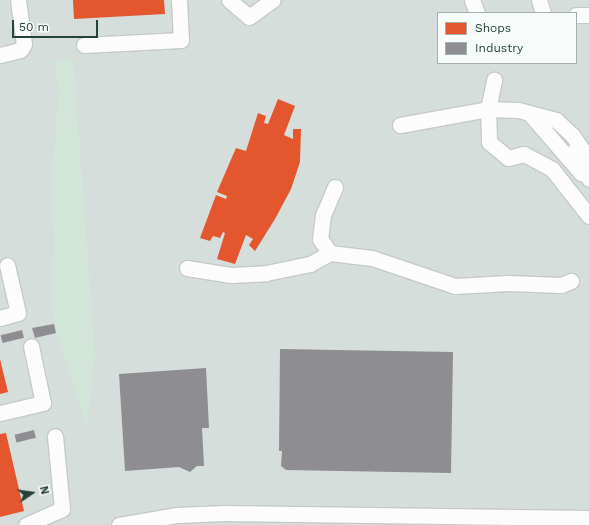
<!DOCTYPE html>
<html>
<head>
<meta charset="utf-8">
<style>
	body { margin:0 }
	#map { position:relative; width:589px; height:525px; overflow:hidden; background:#e8edeb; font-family:"Work Sans",sans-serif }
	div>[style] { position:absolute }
	.built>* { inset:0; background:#d6dedb }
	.green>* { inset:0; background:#d1e6d8 }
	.shops>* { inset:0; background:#e4572e }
	.industry>* { inset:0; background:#8d8d92; transform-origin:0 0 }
	.roads { filter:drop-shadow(1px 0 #c5cac8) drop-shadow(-1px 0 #c5cac8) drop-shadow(0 1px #c5cac8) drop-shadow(0 -1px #c5cac8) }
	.minor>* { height:15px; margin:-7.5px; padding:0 7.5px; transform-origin:7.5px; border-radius:7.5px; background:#fcfcfc }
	span { translate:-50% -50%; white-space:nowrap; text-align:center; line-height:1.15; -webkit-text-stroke:4px #f7fbf9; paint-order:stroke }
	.legend { position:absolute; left:437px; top:12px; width:140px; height:52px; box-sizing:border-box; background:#f7fbf9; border:1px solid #a3b1ad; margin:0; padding:5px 7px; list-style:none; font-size:12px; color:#24423a }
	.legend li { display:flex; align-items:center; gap:8px; height:20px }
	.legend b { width:20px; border:1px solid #a3b1ad }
	.north { position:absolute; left:12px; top:473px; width:40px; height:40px; -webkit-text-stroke:3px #f7fbf9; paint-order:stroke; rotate:77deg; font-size:11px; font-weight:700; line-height:16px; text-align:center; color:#24423a }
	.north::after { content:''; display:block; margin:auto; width:14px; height:18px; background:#24423a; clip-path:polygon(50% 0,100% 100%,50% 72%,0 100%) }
	.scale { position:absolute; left:12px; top:20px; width:86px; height:18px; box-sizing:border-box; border:2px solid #24423a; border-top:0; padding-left:5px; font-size:12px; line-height:14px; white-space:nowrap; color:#24423a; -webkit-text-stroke:3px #f7fbf9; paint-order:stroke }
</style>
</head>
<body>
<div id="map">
	<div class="built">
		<i style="clip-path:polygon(evenodd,0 0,589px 0,589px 525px,0 525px,0 0,438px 13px,576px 13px,576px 63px,438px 63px,438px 13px)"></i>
	</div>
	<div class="green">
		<i style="clip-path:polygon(73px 59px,95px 354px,87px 428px,54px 324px,51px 277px,55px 249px,51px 187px,59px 92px,55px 62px)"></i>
	</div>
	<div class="shops">
		<i style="clip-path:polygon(73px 0,164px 0,165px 14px,74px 19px)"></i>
		<i style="clip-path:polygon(278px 99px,295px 106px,284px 135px,293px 139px,293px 129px,301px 129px,300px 162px,291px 189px,275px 219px,255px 251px,249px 245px,253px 239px,246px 235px,235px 264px,217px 259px,225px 233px,223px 232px,220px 238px,213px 236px,210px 241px,200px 238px,216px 195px,226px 199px,227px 196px,217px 192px,236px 148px,246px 151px,258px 113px,266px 116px,264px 123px,268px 124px)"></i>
		<i style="clip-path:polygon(0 359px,8px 392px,0 394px)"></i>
		<i style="clip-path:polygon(6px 433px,24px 511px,0 517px,0 434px)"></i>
	</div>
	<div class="industry">
		<i style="clip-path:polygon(54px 324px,56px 333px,35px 338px,32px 328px)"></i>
		<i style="left:22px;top:330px;width:8px;height:22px;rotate:76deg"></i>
		<i style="clip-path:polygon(280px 349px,453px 352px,451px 473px,286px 470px,281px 466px,282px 451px,279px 451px)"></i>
		<i style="clip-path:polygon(206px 368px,209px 428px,202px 428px,204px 466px,197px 466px,190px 472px,179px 467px,125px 471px,119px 374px)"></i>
		<i style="left:34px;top:430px;width:8px;height:20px;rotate:76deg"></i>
	</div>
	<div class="roads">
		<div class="minor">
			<i style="left:229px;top:0;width:26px;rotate:40deg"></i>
			<i style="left:249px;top:17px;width:29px;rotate:-36deg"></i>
			<i style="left:472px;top:0;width:14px;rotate:69deg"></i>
			<i style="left:539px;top:0;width:14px;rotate:73deg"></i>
			<i style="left:576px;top:15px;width:13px"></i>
			<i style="left:84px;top:45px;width:97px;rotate:-3deg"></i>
			<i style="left:181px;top:40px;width:40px;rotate:-92.9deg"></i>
			<i style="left:0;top:55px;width:21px;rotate:-14deg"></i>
			<i style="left:20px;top:50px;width:7px;rotate:-56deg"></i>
			<i style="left:24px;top:44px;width:44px;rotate:-97.8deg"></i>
			<i style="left:531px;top:115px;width:77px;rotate:49.2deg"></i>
			<i style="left:400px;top:125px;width:89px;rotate:-10.3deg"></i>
			<i style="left:488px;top:109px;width:30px;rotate:-78deg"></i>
			<i style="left:575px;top:150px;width:32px;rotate:64deg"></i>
			<i style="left:589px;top:159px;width:29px;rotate:-125deg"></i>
			<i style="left:572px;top:135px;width:22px;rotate:-137deg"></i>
			<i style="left:556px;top:120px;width:39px;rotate:-165deg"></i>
			<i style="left:518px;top:110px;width:30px;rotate:-178deg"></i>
			<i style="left:488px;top:109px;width:33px;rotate:88deg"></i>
			<i style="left:489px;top:142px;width:25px;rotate:40deg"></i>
			<i style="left:508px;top:158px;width:16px;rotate:-14deg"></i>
			<i style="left:524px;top:154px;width:32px;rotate:28deg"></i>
			<i style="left:552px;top:169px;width:60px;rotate:51.8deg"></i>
			<i style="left:335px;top:187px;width:30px;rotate:113deg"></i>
			<i style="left:323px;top:215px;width:24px;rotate:97deg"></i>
			<i style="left:320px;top:239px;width:17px;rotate:54deg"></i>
			<i style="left:330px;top:253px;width:42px;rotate:6.8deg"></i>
			<i style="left:372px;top:258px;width:88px;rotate:18.6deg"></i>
			<i style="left:455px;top:286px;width:53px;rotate:-3.2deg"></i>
			<i style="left:508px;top:283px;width:53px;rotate:2.2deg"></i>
			<i style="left:561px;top:285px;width:11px;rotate:-22deg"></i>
			<i style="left:187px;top:268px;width:45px;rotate:9deg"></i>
			<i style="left:231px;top:275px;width:35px;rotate:-3deg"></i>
			<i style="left:266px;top:273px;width:45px;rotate:-11.6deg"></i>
			<i style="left:310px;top:264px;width:23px;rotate:-29deg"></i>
			<i style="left:0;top:318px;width:19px;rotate:-16deg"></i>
			<i style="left:18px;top:313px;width:49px;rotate:-102.9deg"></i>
			<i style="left:0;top:413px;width:44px;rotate:-13.1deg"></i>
			<i style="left:43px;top:403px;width:58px;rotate:-101.9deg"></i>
			<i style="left:26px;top:525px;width:39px;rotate:-24deg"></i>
			<i style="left:62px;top:509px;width:73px;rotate:-95.5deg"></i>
			<i style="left:119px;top:525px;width:59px;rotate:-9.8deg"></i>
			<i style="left:177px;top:515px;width:47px;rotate:-2.4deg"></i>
			<i style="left:224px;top:513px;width:365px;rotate:0.8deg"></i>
		</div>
	</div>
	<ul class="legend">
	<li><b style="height:11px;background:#e4572e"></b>Shops</li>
	<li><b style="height:11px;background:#8d8d92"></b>Industry</li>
	</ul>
	<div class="north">N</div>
	<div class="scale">50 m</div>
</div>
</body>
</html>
